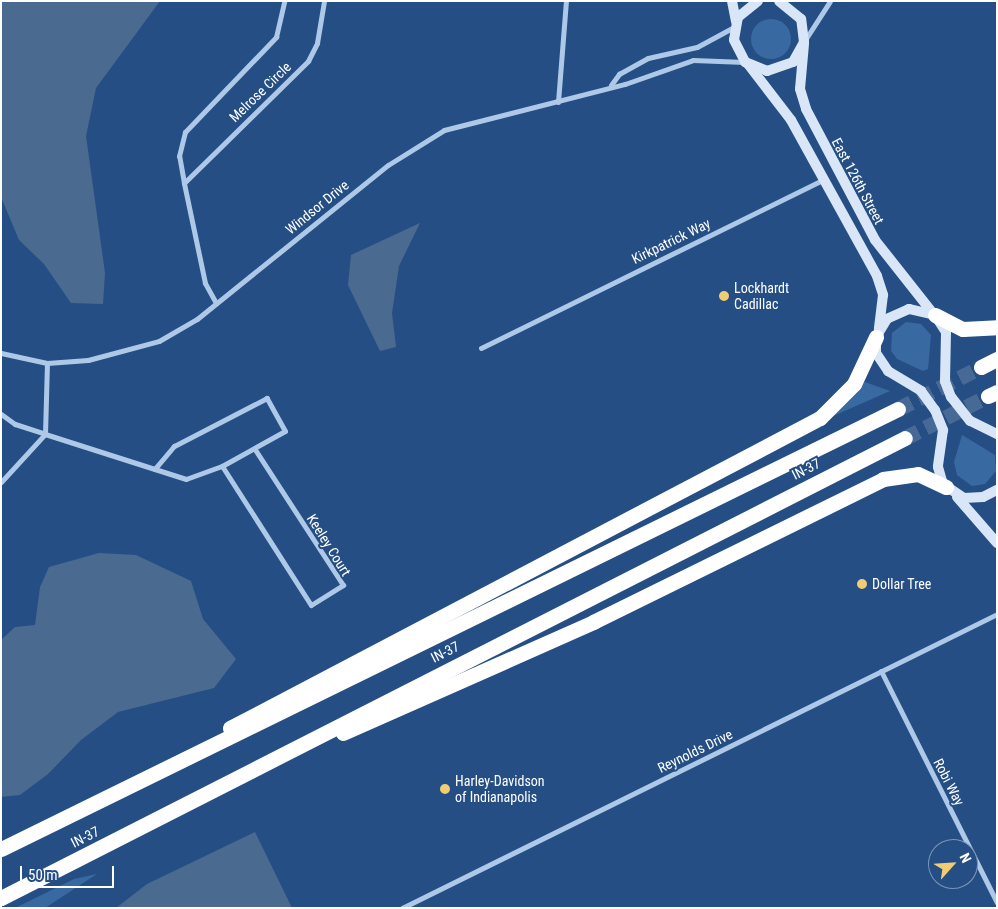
<!DOCTYPE html>
<html>
<head>
<meta charset="utf-8">
<style>
	body { margin:0 }
	#map { position:relative; width:998px; height:909px; overflow:hidden; background:#254f84; font-family:"Roboto Condensed",sans-serif }
	div>[style] { position:absolute }
	.green>* { inset:0; background:#3969a1 }
	.round { border-radius:50% }
	.water>* { inset:0; background:#4b6a90 }
	.motorway-tunnel>* { height:15px; margin-top:-7.5px; transform-origin:0; background:repeating-linear-gradient(90deg,#466996 0 15px,transparent 0 23px) }
	.minor>* { height:5px; margin:-2.5px; padding:0 2.5px; transform-origin:2.5px; border-radius:2.5px; background:#aec9e8 }
	.secondary>* { height:10px; margin:-5px; padding:0 5px; transform-origin:5px; border-radius:5px; background:#d8e6f7 }
	.motorway>* { height:15px; margin:-7.5px; padding:0 7.5px; transform-origin:7.5px; border-radius:7.5px; background:#fff }
	.dots>* { width:14px; height:14px; translate:-50% -50%; box-sizing:border-box; border:2px solid #254f84; border-radius:50% }
	span { translate:-50% -50%; white-space:nowrap; text-align:center; line-height:1.15; -webkit-text-stroke:4px #254f84; paint-order:stroke }
	.street-label { font-size:14px; color:#fff }
	.poi-label { font-size:14px; color:#fff }
	.left { translate:0 -50%; text-align:left }
	.frame { position:absolute; inset:0; border:2px solid #fff; pointer-events:none }
	.north { position:absolute; left:928px; top:839px; width:50px; height:50px; box-sizing:border-box; background:#254f84; border:1px solid #7c95b5; border-radius:50%; rotate:64deg; font-size:14px; font-weight:700; line-height:20px; text-align:center; color:#fff }
	.north::after { content:''; display:block; margin:auto; width:18px; height:22px; background:#f2cc72; clip-path:polygon(50% 0,100% 100%,50% 72%,0 100%) }
	.scale { position:absolute; left:20px; top:866px; width:94px; height:22px; box-sizing:border-box; border:2px solid #fff; border-top:0; padding-left:6px; font-size:15px; line-height:18px; white-space:nowrap; color:#fff; -webkit-text-stroke:4px #254f84; paint-order:stroke }
</style>
</head>
<body>
<div id="map">
	<div class="green">
		<i class="round" style="left:751px;top:19px;width:40px;height:40px"></i>
		<i style="clip-path:polygon(906px 322px,921px 324px,931px 335px,928px 369px,923px 371px,897px 359px,891px 351px,892px 333px)"></i>
		<i style="clip-path:polygon(865px 382px,890px 391px,831px 417px,860px 383px)"></i>
		<i style="clip-path:polygon(962px 435px,995px 455px,996px 471px,985px 484px,972px 486px,957px 475px,954px 462px)"></i>
		<i style="clip-path:polygon(97px 874px,45px 908px,15px 908px,74px 879px)"></i>
	</div>
	<div class="water">
		<i style="clip-path:polygon(1px 1px,160px 1px,96px 88px,86px 136px,105px 273px,103px 304px,71px 303px,44px 264px,19px 240px,1px 197px)"></i>
		<i style="clip-path:polygon(420px 223px,399px 266px,392px 313px,396px 347px,380px 351px,348px 285px,351px 255px)"></i>
		<i style="clip-path:polygon(99px 553px,136px 555px,191px 581px,203px 619px,236px 659px,214px 688px,118px 712px,81px 740px,48px 774px,20px 795px,1px 797px,1px 640px,15px 627px,35px 625px,40px 587px,49px 567px)"></i>
		<i style="clip-path:polygon(255px 832px,292px 908px,116px 908px,147px 884px)"></i>
	</div>
	<div class="motorway-tunnel">
		<i style="left:898px;top:409px;width:93px;rotate:-26.8deg"></i>
		<i style="left:905px;top:438px;width:93px;rotate:-26.8deg"></i>
	</div>
	<div class="minor">
		<i style="left:805px;top:40px;width:46px;rotate:-57.3deg"></i>
		<i style="left:611px;top:85px;width:14px;rotate:-54deg"></i>
		<i style="left:619px;top:74px;width:33px;rotate:-29deg"></i>
		<i style="left:648px;top:58px;width:50px;rotate:-12.7deg"></i>
		<i style="left:697px;top:47px;width:42px;rotate:-28.4deg"></i>
		<i style="left:558px;top:102px;width:101px;rotate:-85.5deg"></i>
		<i style="left:184px;top:183px;width:27px;rotate:-100deg"></i>
		<i style="left:179px;top:156px;width:25px;rotate:-76deg"></i>
		<i style="left:185px;top:132px;width:132px;rotate:-46.2deg"></i>
		<i style="left:276px;top:37px;width:37px;rotate:-77deg"></i>
		<i style="left:216px;top:303px;width:23px;rotate:-119deg"></i>
		<i style="left:205px;top:283px;width:102px;rotate:-101.9deg"></i>
		<i style="left:184px;top:183px;width:174px;rotate:-44.5deg"></i>
		<i style="left:308px;top:61px;width:20px;rotate:-63deg"></i>
		<i style="left:317px;top:43px;width:43px;rotate:-80.5deg"></i>
		<i style="left:481px;top:348px;width:380px;rotate:-26.2deg"></i>
		<i style="left:1px;top:353px;width:47px;rotate:12.3deg"></i>
		<i style="left:47px;top:363px;width:41px;rotate:-4.2deg"></i>
		<i style="left:88px;top:360px;width:73px;rotate:-15deg"></i>
		<i style="left:159px;top:341px;width:44px;rotate:-30.1deg"></i>
		<i style="left:197px;top:319px;width:245px;rotate:-38.9deg"></i>
		<i style="left:388px;top:165px;width:66px;rotate:-32deg"></i>
		<i style="left:444px;top:130px;width:187px;rotate:-14.3deg"></i>
		<i style="left:625px;top:84px;width:72px;rotate:-19.4deg"></i>
		<i style="left:693px;top:60px;width:52px;rotate:2.2deg"></i>
		<i style="left:1px;top:414px;width:17px;rotate:36deg"></i>
		<i style="left:15px;top:424px;width:32px;rotate:18deg"></i>
		<i style="left:45px;top:434px;width:148px;rotate:17.7deg"></i>
		<i style="left:186px;top:479px;width:38px;rotate:-20deg"></i>
		<i style="left:222px;top:466px;width:72px;rotate:-29.1deg"></i>
		<i style="left:285px;top:431px;width:38px;rotate:-119deg"></i>
		<i style="left:267px;top:398px;width:105px;rotate:152.7deg"></i>
		<i style="left:174px;top:446px;width:30px;rotate:130deg"></i>
		<i style="left:222px;top:466px;width:165px;rotate:57.4deg"></i>
		<i style="left:311px;top:605px;width:38px;rotate:-32deg"></i>
		<i style="left:343px;top:585px;width:163px;rotate:-123deg"></i>
		<i style="left:1px;top:482px;width:65px;rotate:-47.5deg"></i>
		<i style="left:45px;top:434px;width:71px;rotate:-88.4deg"></i>
		<i style="left:881px;top:671px;width:259px;rotate:63.4deg"></i>
		<i style="left:402px;top:908px;width:664px;rotate:-26.29deg"></i>
	</div>
	<div class="secondary">
		<i style="left:732px;top:1px;width:21px;rotate:79deg"></i>
		<i style="left:758px;top:1px;width:26px;rotate:141deg"></i>
		<i style="left:738px;top:17px;width:23px;rotate:100deg"></i>
		<i style="left:734px;top:40px;width:25px;rotate:63deg"></i>
		<i style="left:745px;top:62px;width:24px;rotate:22deg"></i>
		<i style="left:767px;top:71px;width:28px;rotate:-19deg"></i>
		<i style="left:793px;top:62px;width:23px;rotate:-61deg"></i>
		<i style="left:804px;top:42px;width:23px;rotate:-97deg"></i>
		<i style="left:801px;top:19px;width:28px;rotate:-141deg"></i>
		<i style="left:804px;top:44px;width:45px;rotate:95.1deg"></i>
		<i style="left:800px;top:89px;width:21px;rotate:73deg"></i>
		<i style="left:806px;top:109px;width:148px;rotate:62.2deg"></i>
		<i style="left:875px;top:240px;width:90px;rotate:51.7deg"></i>
		<i style="left:748px;top:64px;width:71px;rotate:52.5deg"></i>
		<i style="left:791px;top:120px;width:178px;rotate:61.1deg"></i>
		<i style="left:877px;top:276px;width:20px;rotate:72deg"></i>
		<i style="left:883px;top:295px;width:34px;rotate:97deg"></i>
		<i style="left:997px;top:434px;width:30px;rotate:-154deg"></i>
		<i style="left:970px;top:421px;width:31px;rotate:-128deg"></i>
		<i style="left:951px;top:397px;width:17px;rotate:-111deg"></i>
		<i style="left:945px;top:381px;width:49px;rotate:-88.8deg"></i>
		<i style="left:946px;top:332px;width:20px;rotate:-123deg"></i>
		<i style="left:935px;top:315px;width:27px;rotate:-167deg"></i>
		<i style="left:909px;top:309px;width:24px;rotate:156deg"></i>
		<i style="left:887px;top:319px;width:21px;rotate:121deg"></i>
		<i style="left:876px;top:337px;width:16px;rotate:90deg"></i>
		<i style="left:876px;top:353px;width:22px;rotate:56deg"></i>
		<i style="left:888px;top:371px;width:39px;rotate:31deg"></i>
		<i style="left:921px;top:391px;width:24px;rotate:54deg"></i>
		<i style="left:935px;top:410px;width:22px;rotate:68deg"></i>
		<i style="left:943px;top:430px;width:37px;rotate:98deg"></i>
		<i style="left:938px;top:467px;width:18px;rotate:74deg"></i>
		<i style="left:943px;top:484px;width:25px;rotate:34deg"></i>
		<i style="left:964px;top:498px;width:19px;rotate:-3deg"></i>
		<i style="left:983px;top:497px;width:16px;rotate:-27deg"></i>
		<i style="left:957px;top:497px;width:61px;rotate:49deg"></i>
	</div>
	<div class="motorway">
		<i style="left:935px;top:315px;width:31px;rotate:27deg"></i>
		<i style="left:963px;top:329px;width:34px;rotate:-3deg"></i>
		<i style="left:981px;top:367px;width:18px;rotate:-27deg"></i>
		<i style="left:988px;top:396px;width:10px;rotate:-24deg"></i>
		<i style="left:230px;top:728px;width:666px;rotate:-27.72deg"></i>
		<i style="left:820px;top:418px;width:48px;rotate:-45deg"></i>
		<i style="left:854px;top:384px;width:52px;rotate:-64.9deg"></i>
		<i style="left:343px;top:733px;width:274px;rotate:-23.9deg"></i>
		<i style="left:593px;top:622px;width:323px;rotate:-26.2deg"></i>
		<i style="left:883px;top:479px;width:35px;rotate:-8deg"></i>
		<i style="left:918px;top:474px;width:31px;rotate:25deg"></i>
		<i style="left:1px;top:849px;width:999px;rotate:-26.13deg"></i>
		<i style="left:1px;top:898px;width:1014px;rotate:-26.97deg"></i>
	</div>
	<div class="dots">
		<i style="left:724px;top:296px;background:#f2cc72"></i>
		<i style="left:862px;top:584px;background:#f2cc72"></i>
		<i style="left:445px;top:789px;background:#f2cc72"></i>
	</div>
	<div class="street-label">
		<span style="left:260px;top:92px;rotate:-44deg">Melrose Circle</span>
		<span style="left:858px;top:181px;rotate:62deg">East 126th Street</span>
		<span style="left:317px;top:207px;rotate:-39deg">Windsor Drive</span>
		<span style="left:671px;top:241px;rotate:-26deg">Kirkpatrick Way</span>
		<span style="left:806px;top:469px;rotate:-27deg">IN-37</span>
		<span style="left:329px;top:545px;rotate:58deg">Keeley Court</span>
		<span style="left:445px;top:652px;rotate:-27deg">IN-37</span>
		<span style="left:695px;top:751px;rotate:-26deg">Reynolds Drive</span>
		<span style="left:949px;top:782px;rotate:63deg">Robi Way</span>
		<span style="left:85px;top:837px;rotate:-27deg">IN-37</span>
	</div>
	<div class="poi-label">
		<span class="left" style="left:734px;top:296px">Lockhardt<br>Cadillac</span>
		<span class="left" style="left:872px;top:584px">Dollar Tree</span>
		<span class="left" style="left:455px;top:789px">Harley-Davidson<br>of Indianapolis</span>
	</div>
	<div class="frame"></div>
	<div class="north">N</div>
	<div class="scale">50 m</div>
</div>
</body>
</html>
